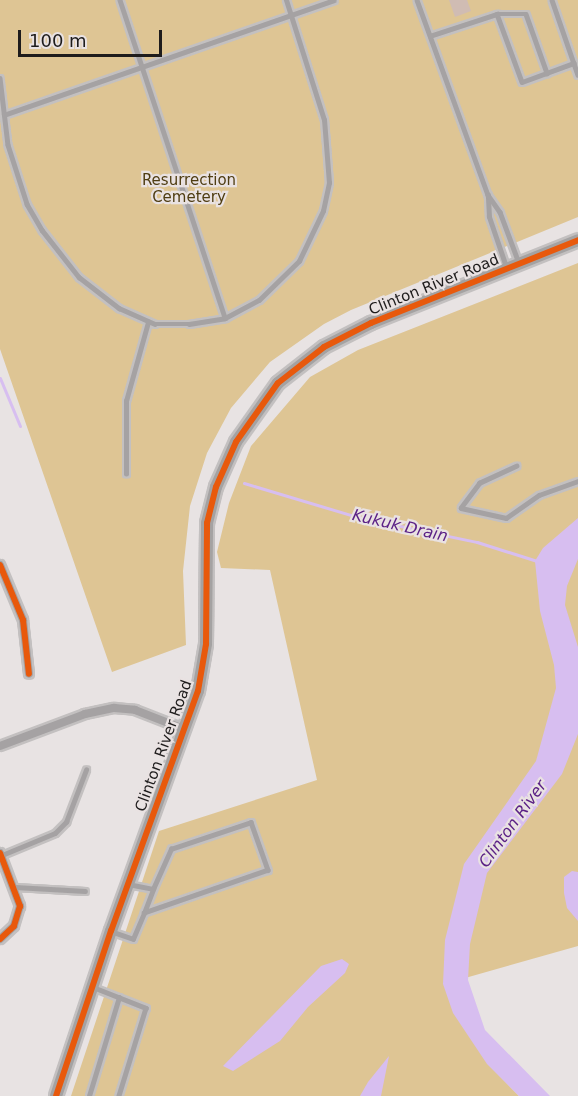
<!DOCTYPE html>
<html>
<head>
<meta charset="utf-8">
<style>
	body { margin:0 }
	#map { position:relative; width:578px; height:1096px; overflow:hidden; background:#e8e3e3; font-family:"DejaVu Sans",sans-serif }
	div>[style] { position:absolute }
	.green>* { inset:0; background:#dec594 }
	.water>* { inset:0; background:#d7bef0 }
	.stream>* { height:3px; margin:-1.5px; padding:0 1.5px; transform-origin:1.5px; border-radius:1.5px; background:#d7bef0 }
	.building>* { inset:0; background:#d0bcb3 }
	.roads { filter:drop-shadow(2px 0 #c3c0c0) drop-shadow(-2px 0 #c3c0c0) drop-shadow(0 2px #c3c0c0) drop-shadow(0 -2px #c3c0c0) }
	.lane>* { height:4.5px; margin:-2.25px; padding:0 2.25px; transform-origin:2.25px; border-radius:2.25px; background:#a5a2a3 }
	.street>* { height:8px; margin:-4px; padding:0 4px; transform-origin:4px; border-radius:4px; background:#a5a2a3 }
	.secondary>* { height:12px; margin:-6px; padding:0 6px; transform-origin:6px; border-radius:6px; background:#a4a2a2 }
	.cycleway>* { height:6px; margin:-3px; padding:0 3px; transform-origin:3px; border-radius:3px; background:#e8590c }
	span { translate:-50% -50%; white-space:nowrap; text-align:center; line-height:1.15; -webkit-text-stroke:4.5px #e9e2e2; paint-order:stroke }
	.park-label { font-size:15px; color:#4f3d12 }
	.street-label { font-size:15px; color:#1e1c1c }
	.water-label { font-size:16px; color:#5b2186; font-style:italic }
	.scale { position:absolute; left:18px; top:30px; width:144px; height:27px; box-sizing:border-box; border:3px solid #1e1c1c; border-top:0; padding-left:8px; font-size:18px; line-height:21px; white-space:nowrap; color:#1e1c1c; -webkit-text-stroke:4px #e9e2e2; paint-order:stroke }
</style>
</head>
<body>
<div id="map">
	<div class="green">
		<i style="clip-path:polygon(0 0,578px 0,578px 217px,351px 310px,324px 324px,270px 362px,231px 408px,207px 453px,190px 506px,183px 571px,186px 645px,112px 672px,0 349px)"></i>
		<i style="clip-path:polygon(578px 263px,578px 946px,444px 984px,488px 1064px,519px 1096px,71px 1096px,159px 831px,317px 780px,270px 570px,221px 568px,217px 552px,229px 503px,251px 446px,310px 377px,358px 350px)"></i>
	</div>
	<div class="water">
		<i style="clip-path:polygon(578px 518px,578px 559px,567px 586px,565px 605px,578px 647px,578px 734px,562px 774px,487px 873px,470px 944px,468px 980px,485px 1030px,550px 1096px,519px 1096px,487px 1064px,453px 1013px,443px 984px,445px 940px,464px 864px,536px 761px,556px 688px,554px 665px,540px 611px,535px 561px,543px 548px)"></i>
		<i style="clip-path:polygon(572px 871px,578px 872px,578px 921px,567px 908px,564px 893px,564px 877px)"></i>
		<i style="clip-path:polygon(342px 959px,349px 964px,345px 973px,308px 1007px,280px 1041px,233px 1071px,223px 1066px,321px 966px)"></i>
		<i style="clip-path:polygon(389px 1056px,381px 1096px,360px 1096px,368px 1082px)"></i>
	</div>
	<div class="stream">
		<i style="left:0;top:378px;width:52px;rotate:67.4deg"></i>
		<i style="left:244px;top:483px;width:118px;rotate:16.7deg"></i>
		<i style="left:357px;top:517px;width:123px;rotate:11.8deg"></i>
		<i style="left:477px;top:542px;width:63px;rotate:17.6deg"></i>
	</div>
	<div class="building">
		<i style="clip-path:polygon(449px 0,467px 0,471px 11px,455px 17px)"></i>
	</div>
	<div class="roads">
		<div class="lane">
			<i style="left:120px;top:0;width:335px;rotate:71.7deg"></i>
			<i style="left:417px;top:0;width:208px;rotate:70deg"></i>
			<i style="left:552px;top:0;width:79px;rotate:70.9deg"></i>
			<i style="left:497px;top:14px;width:72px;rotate:69.8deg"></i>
			<i style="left:522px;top:82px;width:55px;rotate:-20.1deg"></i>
			<i style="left:430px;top:36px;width:71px;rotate:-18.2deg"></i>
			<i style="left:497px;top:14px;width:29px"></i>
			<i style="left:526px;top:14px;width:63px;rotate:70.4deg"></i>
			<i style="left:0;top:78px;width:67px;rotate:83.2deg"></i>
			<i style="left:8px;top:145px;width:62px;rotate:72.1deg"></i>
			<i style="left:27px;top:204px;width:30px;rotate:60deg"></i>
			<i style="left:42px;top:230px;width:60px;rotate:51.8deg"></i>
			<i style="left:79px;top:277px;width:51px;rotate:37.8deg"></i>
			<i style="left:119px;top:308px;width:39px;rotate:24deg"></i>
			<i style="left:155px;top:324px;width:34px"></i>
			<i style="left:189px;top:324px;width:36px;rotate:-9deg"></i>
			<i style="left:225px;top:318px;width:38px;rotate:-28deg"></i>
			<i style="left:259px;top:300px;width:56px;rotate:-44.3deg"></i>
			<i style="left:299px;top:261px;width:55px;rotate:-64.4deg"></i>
			<i style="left:323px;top:211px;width:29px;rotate:-78deg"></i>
			<i style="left:329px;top:183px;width:63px;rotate:-94.5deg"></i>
			<i style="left:324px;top:120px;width:126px;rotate:-107.6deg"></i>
			<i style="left:4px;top:115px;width:349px;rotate:-19.2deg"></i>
			<i style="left:506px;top:267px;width:53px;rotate:-108.8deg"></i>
			<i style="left:489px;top:217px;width:22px;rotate:-93deg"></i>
			<i style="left:488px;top:195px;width:21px;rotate:55deg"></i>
			<i style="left:500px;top:212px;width:54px;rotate:69.6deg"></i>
			<i style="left:517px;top:466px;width:41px;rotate:155.3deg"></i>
			<i style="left:480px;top:483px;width:31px;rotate:127deg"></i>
			<i style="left:461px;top:508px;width:46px;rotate:12.5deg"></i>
			<i style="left:506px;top:518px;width:40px;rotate:-34.9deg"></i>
			<i style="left:539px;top:495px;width:41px;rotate:-19.7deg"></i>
			<i style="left:126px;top:474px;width:73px;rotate:-90deg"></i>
			<i style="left:126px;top:401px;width:82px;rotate:-74.4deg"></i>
			<i style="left:2px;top:855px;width:57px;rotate:-22.5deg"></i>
			<i style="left:55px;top:833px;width:16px;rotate:-45deg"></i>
			<i style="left:66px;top:822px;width:56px;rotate:-69deg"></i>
			<i style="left:128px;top:884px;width:25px;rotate:11deg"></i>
			<i style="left:153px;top:889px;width:44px;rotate:-65.8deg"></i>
			<i style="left:171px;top:849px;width:84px;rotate:-18.6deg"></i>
			<i style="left:251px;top:822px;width:51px;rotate:70.5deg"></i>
			<i style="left:268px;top:870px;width:131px;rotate:160.9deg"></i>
			<i style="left:144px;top:913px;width:26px;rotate:-69deg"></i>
			<i style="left:15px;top:887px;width:70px;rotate:3.3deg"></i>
			<i style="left:113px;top:932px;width:21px;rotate:19deg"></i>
			<i style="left:133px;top:939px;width:28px;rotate:-67deg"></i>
			<i style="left:93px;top:987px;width:57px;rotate:21.6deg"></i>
			<i style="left:146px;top:1008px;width:92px;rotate:107.1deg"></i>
			<i style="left:89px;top:1096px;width:103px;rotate:-73.1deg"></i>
		</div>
		<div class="street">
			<i style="left:0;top:565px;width:60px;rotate:67.3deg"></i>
			<i style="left:23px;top:620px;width:54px;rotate:83.7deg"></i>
			<i style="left:0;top:746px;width:91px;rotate:-20.6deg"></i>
			<i style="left:85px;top:714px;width:30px;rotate:-12deg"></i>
			<i style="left:114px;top:708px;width:21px;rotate:5deg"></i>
			<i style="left:135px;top:710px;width:53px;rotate:21.2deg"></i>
			<i style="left:0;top:853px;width:57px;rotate:69.3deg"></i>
			<i style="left:20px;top:906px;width:21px;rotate:107deg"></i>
			<i style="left:14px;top:926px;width:19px;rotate:137deg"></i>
		</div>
		<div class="secondary">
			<i style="left:56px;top:1096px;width:174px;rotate:-71.6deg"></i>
			<i style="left:111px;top:931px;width:255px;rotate:-70.1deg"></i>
			<i style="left:198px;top:691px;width:48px;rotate:-80.3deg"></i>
			<i style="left:206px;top:644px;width:121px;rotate:-89.5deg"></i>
			<i style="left:207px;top:523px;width:37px;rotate:-76deg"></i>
			<i style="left:216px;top:487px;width:49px;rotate:-66deg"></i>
			<i style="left:236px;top:442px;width:72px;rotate:-54.6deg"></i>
			<i style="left:278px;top:383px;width:58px;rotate:-38deg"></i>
			<i style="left:324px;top:347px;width:53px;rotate:-27.1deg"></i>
			<i style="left:371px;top:323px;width:223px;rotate:-21.8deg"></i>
		</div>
	</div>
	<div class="cycleway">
		<i style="left:0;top:565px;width:60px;rotate:67.3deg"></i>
		<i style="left:23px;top:620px;width:54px;rotate:83.7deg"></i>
		<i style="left:0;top:853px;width:57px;rotate:69.3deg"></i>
		<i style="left:20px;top:906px;width:21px;rotate:107deg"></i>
		<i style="left:14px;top:926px;width:19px;rotate:137deg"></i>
		<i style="left:56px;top:1096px;width:174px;rotate:-71.6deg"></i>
		<i style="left:111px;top:931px;width:255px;rotate:-70.1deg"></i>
		<i style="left:198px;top:691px;width:48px;rotate:-80.3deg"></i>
		<i style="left:206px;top:644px;width:121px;rotate:-89.5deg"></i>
		<i style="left:207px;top:523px;width:37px;rotate:-76deg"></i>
		<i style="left:216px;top:487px;width:49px;rotate:-66deg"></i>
		<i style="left:236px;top:442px;width:72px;rotate:-54.6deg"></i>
		<i style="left:278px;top:383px;width:58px;rotate:-38deg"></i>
		<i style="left:324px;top:347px;width:53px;rotate:-27.1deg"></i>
		<i style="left:371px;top:323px;width:223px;rotate:-21.8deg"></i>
	</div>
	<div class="park-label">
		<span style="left:189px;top:189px">Resurrection<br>Cemetery</span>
	</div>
	<div class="street-label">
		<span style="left:434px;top:285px;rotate:-22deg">Clinton River Road</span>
		<span style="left:164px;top:746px;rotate:-70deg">Clinton River Road</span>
	</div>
	<div class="water-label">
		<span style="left:400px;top:526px;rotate:13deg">Kukuk Drain</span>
		<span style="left:513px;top:824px;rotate:-54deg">Clinton River</span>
	</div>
	<div class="scale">100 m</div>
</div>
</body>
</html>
